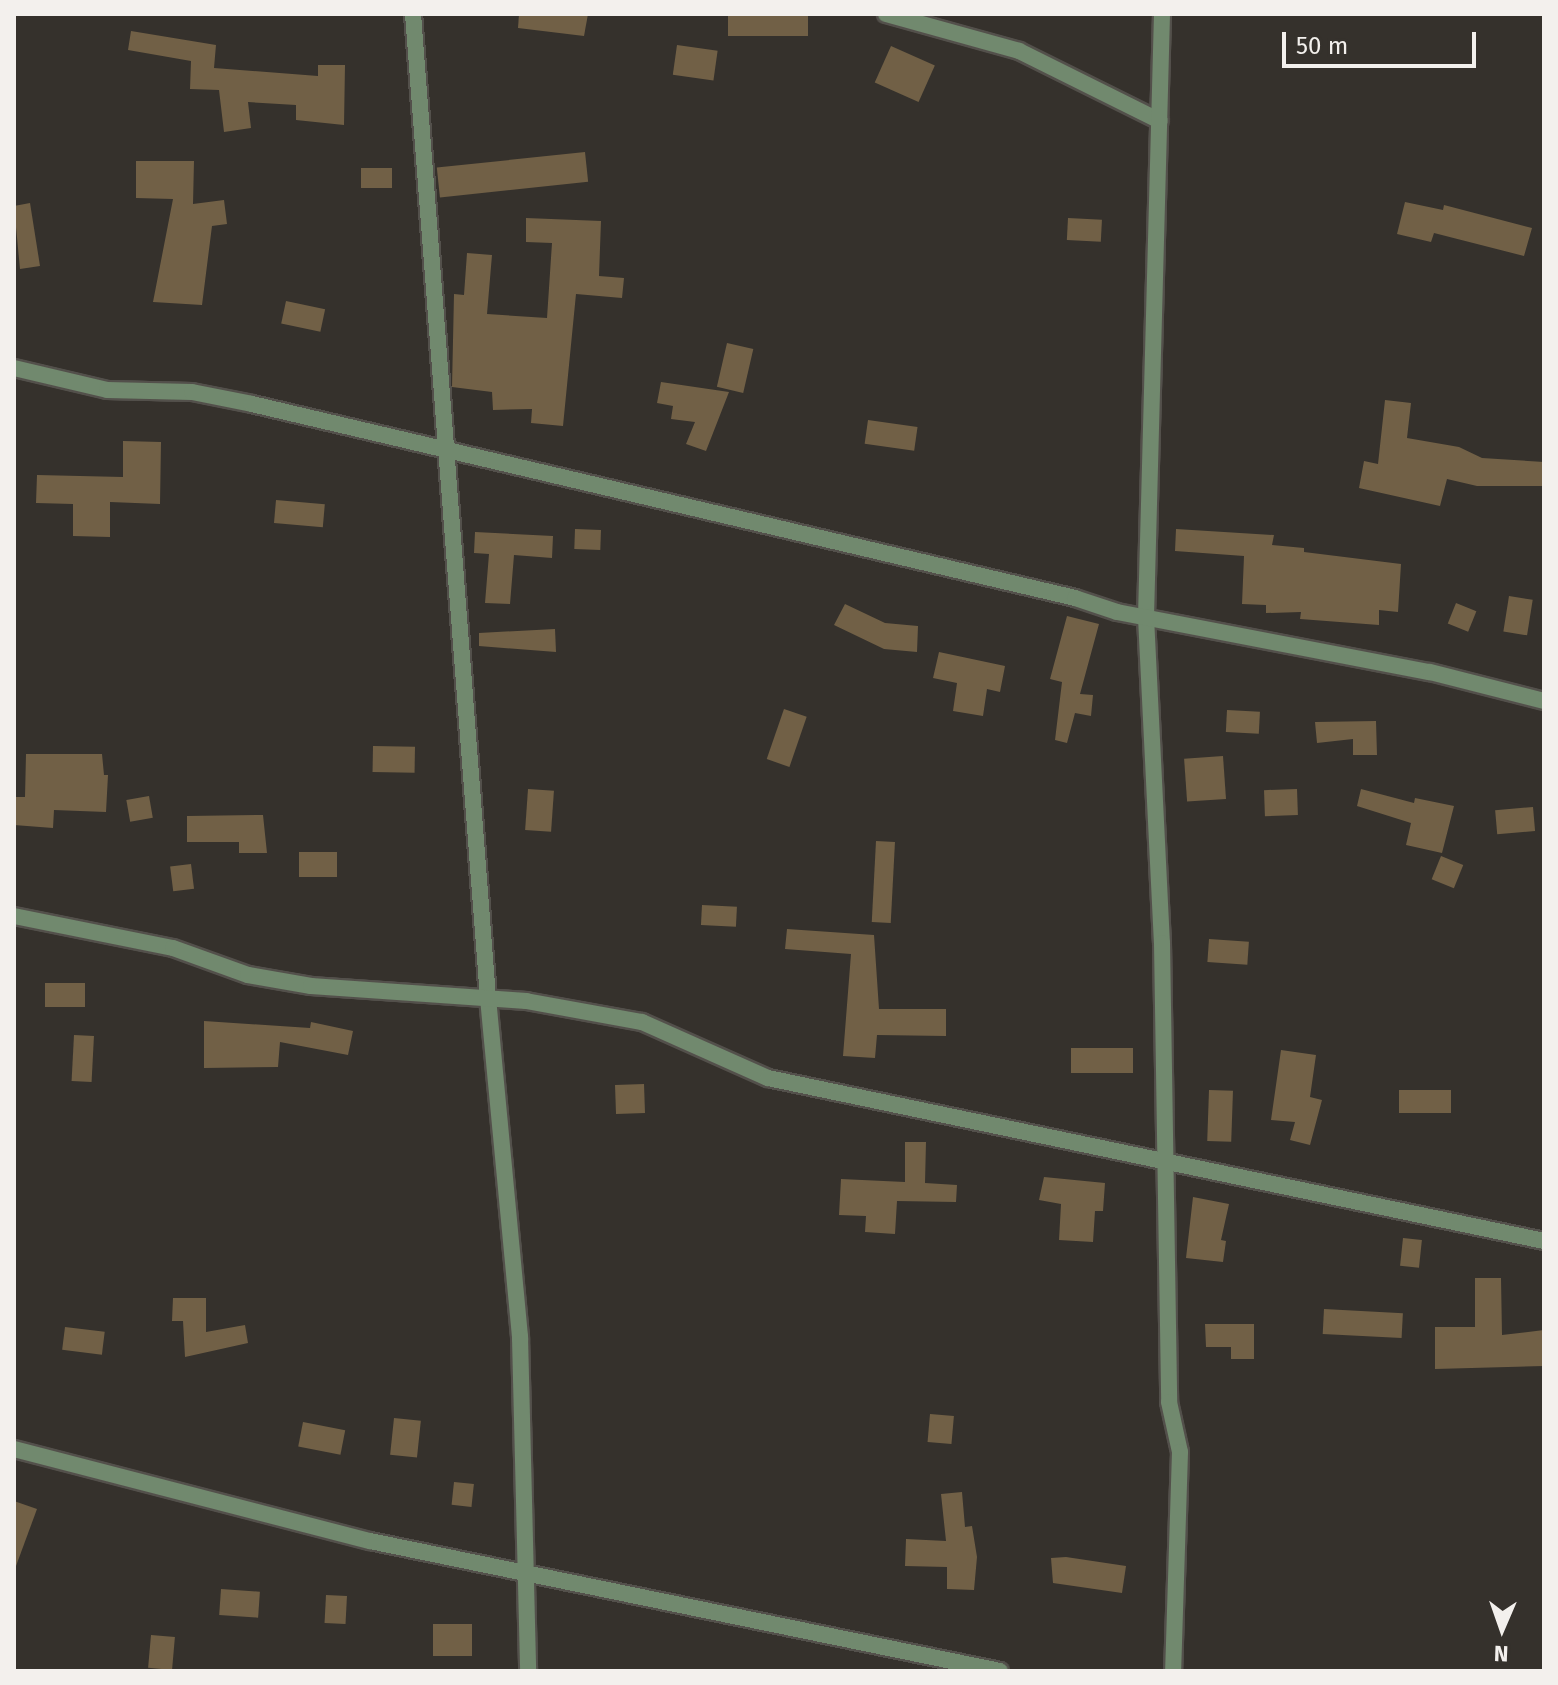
<!DOCTYPE html>
<html>
<head>
<meta charset="utf-8">
<style>
	body { margin:0 }
	#map { position:relative; width:1558px; height:1685px; overflow:hidden; background:#35312c; font-family:"Fira Sans",sans-serif }
	div>[style] { position:absolute }
	.building>* { inset:0; background:#716046; transform-origin:0 0 }
	.roads { filter:drop-shadow(2px 0 #53504b) drop-shadow(-2px 0 #53504b) drop-shadow(0 2px #53504b) drop-shadow(0 -2px #53504b) }
	.minor>* { height:16px; margin:-8px; padding:0 8px; transform-origin:8px; border-radius:8px; background:#71896e }
	span { translate:-50% -50%; white-space:nowrap; text-align:center; line-height:1.15; -webkit-text-stroke:6px #35312c; paint-order:stroke }
	.frame { position:absolute; inset:0; border:16px solid #f3f0ed; pointer-events:none }
	.north { position:absolute; left:1462px; top:1589px; width:80px; height:80px; -webkit-text-stroke:6px #35312c; paint-order:stroke; rotate:182deg; font-size:22px; font-weight:700; line-height:32px; text-align:center; color:#f3f0ed }
	.north::after { content:''; display:block; margin:auto; width:28px; height:36px; background:#f3f0ed; clip-path:polygon(50% 0,100% 100%,50% 72%,0 100%) }
	.scale { position:absolute; left:1282px; top:32px; width:194px; height:36px; box-sizing:border-box; border:4px solid #f3f0ed; border-top:0; padding-left:10px; font-size:24px; line-height:28px; white-space:nowrap; color:#f3f0ed; -webkit-text-stroke:6px #35312c; paint-order:stroke }
</style>
</head>
<body>
<div id="map">
	<div class="building">
		<i style="clip-path:polygon(519px 14px,588px 14px,584px 36px,518px 28px)"></i>
		<i style="left:728px;top:14px;width:80px;height:22px"></i>
		<i style="clip-path:polygon(131px 31px,216px 45px,214px 68px,318px 76px,318px 65px,345px 65px,344px 125px,296px 120px,296px 105px,248px 102px,251px 128px,224px 132px,219px 90px,190px 89px,191px 61px,128px 50px)"></i>
		<i style="left:677px;top:45px;width:41px;height:30px;rotate:8deg"></i>
		<i style="left:891px;top:46px;width:48px;height:40px;rotate:24deg"></i>
		<i style="left:585px;top:152px;width:30px;height:149px;rotate:84deg"></i>
		<i style="clip-path:polygon(136px 161px,194px 161px,193px 204px,224px 200px,227px 224px,212px 226px,202px 305px,153px 302px,173px 199px,136px 198px)"></i>
		<i style="left:361px;top:168px;width:31px;height:20px"></i>
		<i style="clip-path:polygon(1405px 202px,1443px 210px,1444px 205px,1532px 228px,1524px 256px,1434px 233px,1431px 242px,1397px 234px)"></i>
		<i style="clip-path:polygon(30px 203px,40px 266px,20px 269px,14px 206px)"></i>
		<i style="clip-path:polygon(526px 218px,601px 221px,599px 276px,624px 278px,622px 298px,576px 294px,563px 426px,531px 423px,532px 409px,493px 410px,492px 392px,452px 387px,454px 294px,464px 295px,467px 253px,492px 255px,487px 314px,547px 318px,552px 243px,526px 242px)"></i>
		<i style="left:1068px;top:218px;width:34px;height:22px;rotate:3deg"></i>
		<i style="left:286px;top:301px;width:40px;height:23px;rotate:12deg"></i>
		<i style="left:727px;top:343px;width:27px;height:45px;rotate:13deg"></i>
		<i style="clip-path:polygon(661px 382px,729px 392px,706px 451px,686px 444px,695px 422px,671px 419px,673px 406px,657px 403px)"></i>
		<i style="clip-path:polygon(1385px 400px,1411px 403px,1407px 438px,1459px 447px,1482px 458px,1544px 462px,1544px 486px,1477px 486px,1447px 479px,1440px 506px,1359px 488px,1364px 461px,1378px 464px)"></i>
		<i style="left:868px;top:420px;width:50px;height:24px;rotate:8deg"></i>
		<i style="clip-path:polygon(123px 441px,161px 442px,160px 504px,110px 502px,110px 537px,73px 536px,73px 504px,36px 503px,37px 475px,123px 477px)"></i>
		<i style="left:276px;top:500px;width:49px;height:23px;rotate:5deg"></i>
		<i style="left:575px;top:529px;width:26px;height:20px;rotate:2deg"></i>
		<i style="clip-path:polygon(1176px 529px,1274px 535px,1272px 545px,1304px 548px,1304px 552px,1401px 564px,1398px 612px,1379px 610px,1379px 625px,1300px 619px,1301px 612px,1266px 613px,1266px 605px,1242px 604px,1244px 556px,1175px 551px)"></i>
		<i style="clip-path:polygon(475px 532px,553px 536px,552px 558px,514px 555px,510px 604px,485px 603px,489px 554px,474px 553px)"></i>
		<i style="left:1509px;top:596px;width:24px;height:36px;rotate:9deg"></i>
		<i style="left:1456px;top:603px;width:22px;height:22px;rotate:22deg"></i>
		<i style="clip-path:polygon(845px 604px,885px 623px,918px 626px,917px 652px,884px 649px,834px 625px)"></i>
		<i style="clip-path:polygon(1067px 616px,1099px 624px,1080px 694px,1093px 695px,1091px 716px,1075px 713px,1067px 743px,1055px 740px,1062px 682px,1050px 679px)"></i>
		<i style="clip-path:polygon(555px 629px,556px 652px,479px 646px,479px 633px)"></i>
		<i style="clip-path:polygon(939px 652px,1005px 666px,1000px 692px,987px 689px,983px 716px,953px 711px,957px 683px,933px 678px)"></i>
		<i style="left:784px;top:709px;width:24px;height:53px;rotate:19deg"></i>
		<i style="left:1227px;top:710px;width:33px;height:22px;rotate:3deg"></i>
		<i style="clip-path:polygon(1315px 722px,1376px 721px,1377px 755px,1353px 755px,1353px 739px,1317px 743px)"></i>
		<i style="left:373px;top:746px;width:42px;height:26px;rotate:1deg"></i>
		<i style="clip-path:polygon(26px 754px,102px 754px,104px 775px,108px 775px,106px 812px,54px 810px,53px 828px,14px 825px,16px 797px,25px 797px)"></i>
		<i style="left:1223px;top:756px;width:43px;height:39px;rotate:86deg"></i>
		<i style="left:528px;top:789px;width:26px;height:41px;rotate:4deg"></i>
		<i style="left:1297px;top:789px;width:26px;height:33px;rotate:88deg"></i>
		<i style="clip-path:polygon(1361px 789px,1414px 803px,1415px 798px,1454px 806px,1442px 853px,1406px 845px,1411px 823px,1357px 806px)"></i>
		<i style="left:149px;top:796px;width:22px;height:23px;rotate:80deg"></i>
		<i style="left:1533px;top:807px;width:24px;height:38px;rotate:85deg"></i>
		<i style="clip-path:polygon(263px 815px,267px 853px,239px 853px,239px 842px,187px 842px,187px 816px)"></i>
		<i style="left:876px;top:841px;width:19px;height:81px;rotate:3deg"></i>
		<i style="left:299px;top:852px;width:38px;height:25px"></i>
		<i style="left:1441px;top:856px;width:24px;height:25px;rotate:22deg"></i>
		<i style="left:191px;top:864px;width:25px;height:21px;rotate:83deg"></i>
		<i style="left:702px;top:905px;width:35px;height:20px;rotate:3deg"></i>
		<i style="clip-path:polygon(787px 929px,874px 935px,879px 1009px,946px 1009px,946px 1036px,877px 1035px,875px 1058px,843px 1056px,851px 954px,785px 949px)"></i>
		<i style="left:1209px;top:939px;width:40px;height:23px;rotate:4deg"></i>
		<i style="left:45px;top:983px;width:40px;height:24px"></i>
		<i style="clip-path:polygon(204px 1021px,310px 1028px,311px 1022px,353px 1031px,348px 1055px,280px 1042px,278px 1067px,204px 1068px)"></i>
		<i style="left:74px;top:1035px;width:20px;height:46px;rotate:3deg"></i>
		<i style="left:1071px;top:1048px;width:62px;height:25px"></i>
		<i style="clip-path:polygon(1281px 1050px,1316px 1055px,1310px 1097px,1322px 1100px,1310px 1145px,1290px 1140px,1295px 1122px,1271px 1120px)"></i>
		<i style="left:644px;top:1084px;width:29px;height:29px;rotate:88deg"></i>
		<i style="left:1209px;top:1090px;width:24px;height:51px;rotate:2deg"></i>
		<i style="left:1399px;top:1090px;width:52px;height:23px"></i>
		<i style="clip-path:polygon(905px 1142px,926px 1142px,925px 1183px,957px 1185px,956px 1202px,897px 1201px,895px 1234px,865px 1232px,866px 1216px,839px 1215px,841px 1179px,905px 1182px)"></i>
		<i style="clip-path:polygon(1044px 1177px,1105px 1183px,1103px 1211px,1095px 1211px,1093px 1242px,1059px 1240px,1061px 1204px,1039px 1200px)"></i>
		<i style="clip-path:polygon(1193px 1197px,1229px 1204px,1221px 1240px,1226px 1241px,1223px 1262px,1186px 1258px)"></i>
		<i style="left:1403px;top:1238px;width:19px;height:28px;rotate:6deg"></i>
		<i style="clip-path:polygon(1475px 1278px,1501px 1278px,1502px 1335px,1544px 1330px,1544px 1366px,1435px 1369px,1435px 1327px,1475px 1327px)"></i>
		<i style="clip-path:polygon(173px 1298px,206px 1298px,206px 1332px,245px 1325px,248px 1343px,185px 1357px,183px 1321px,172px 1321px)"></i>
		<i style="left:1324px;top:1309px;width:79px;height:25px;rotate:3deg"></i>
		<i style="clip-path:polygon(1205px 1324px,1254px 1324px,1254px 1359px,1231px 1359px,1231px 1347px,1206px 1347px)"></i>
		<i style="left:65px;top:1327px;width:40px;height:23px;rotate:7deg"></i>
		<i style="left:930px;top:1414px;width:24px;height:28px;rotate:5deg"></i>
		<i style="left:394px;top:1418px;width:27px;height:37px;rotate:6deg"></i>
		<i style="left:303px;top:1422px;width:43px;height:25px;rotate:11deg"></i>
		<i style="left:454px;top:1482px;width:20px;height:23px;rotate:6deg"></i>
		<i style="clip-path:polygon(962px 1492px,965px 1527px,972px 1526px,977px 1557px,974px 1590px,947px 1589px,947px 1567px,905px 1566px,906px 1539px,946px 1541px,941px 1494px)"></i>
		<i style="clip-path:polygon(14px 1501px,37px 1509px,16px 1566px,14px 1566px)"></i>
		<i style="clip-path:polygon(1066px 1557px,1126px 1566px,1122px 1593px,1053px 1583px,1051px 1558px)"></i>
		<i style="left:221px;top:1589px;width:39px;height:26px;rotate:4deg"></i>
		<i style="left:326px;top:1595px;width:21px;height:28px;rotate:3deg"></i>
		<i style="left:433px;top:1624px;width:39px;height:32px"></i>
		<i style="left:151px;top:1635px;width:24px;height:33px;rotate:5deg"></i>
	</div>
	<div class="roads">
		<div class="minor">
			<i style="left:413px;top:14px;width:987px;rotate:85.64deg"></i>
			<i style="left:488px;top:998px;width:341px;rotate:84.6deg"></i>
			<i style="left:520px;top:1337px;width:334px;rotate:88.6deg"></i>
			<i style="left:886px;top:14px;width:138px;rotate:15.5deg"></i>
			<i style="left:1019px;top:51px;width:157px;rotate:26.4deg"></i>
			<i style="left:1162px;top:14px;width:603px;rotate:91.52deg"></i>
			<i style="left:1146px;top:617px;width:326px;rotate:87.2deg"></i>
			<i style="left:1162px;top:943px;width:459px;rotate:89.1deg"></i>
			<i style="left:1169px;top:1402px;width:51px;rotate:77.6deg"></i>
			<i style="left:1180px;top:1452px;width:219px;rotate:91.8deg"></i>
			<i style="left:14px;top:368px;width:96px;rotate:13.3deg"></i>
			<i style="left:107px;top:390px;width:85px;rotate:1.3deg"></i>
			<i style="left:192px;top:392px;width:61px;rotate:11.3deg"></i>
			<i style="left:252px;top:404px;width:846px;rotate:13.26deg"></i>
			<i style="left:1075px;top:598px;width:44px;rotate:18.4deg"></i>
			<i style="left:1117px;top:612px;width:319px;rotate:10.9deg"></i>
			<i style="left:1430px;top:672px;width:118px;rotate:14.3deg"></i>
			<i style="left:14px;top:916px;width:162px;rotate:11.4deg"></i>
			<i style="left:173px;top:948px;width:80px;rotate:19.8deg"></i>
			<i style="left:248px;top:975px;width:64px;rotate:9.9deg"></i>
			<i style="left:311px;top:986px;width:216px;rotate:4deg"></i>
			<i style="left:526px;top:1001px;width:118px;rotate:10.3deg"></i>
			<i style="left:642px;top:1022px;width:138px;rotate:24deg"></i>
			<i style="left:768px;top:1078px;width:793px;rotate:11.86deg"></i>
			<i style="left:14px;top:1449px;width:368px;rotate:14.5deg"></i>
			<i style="left:370px;top:1541px;width:643px;rotate:11.66deg"></i>
		</div>
	</div>
	<div class="frame"></div>
	<div class="north">N</div>
	<div class="scale">50 m</div>
</div>
</body>
</html>
